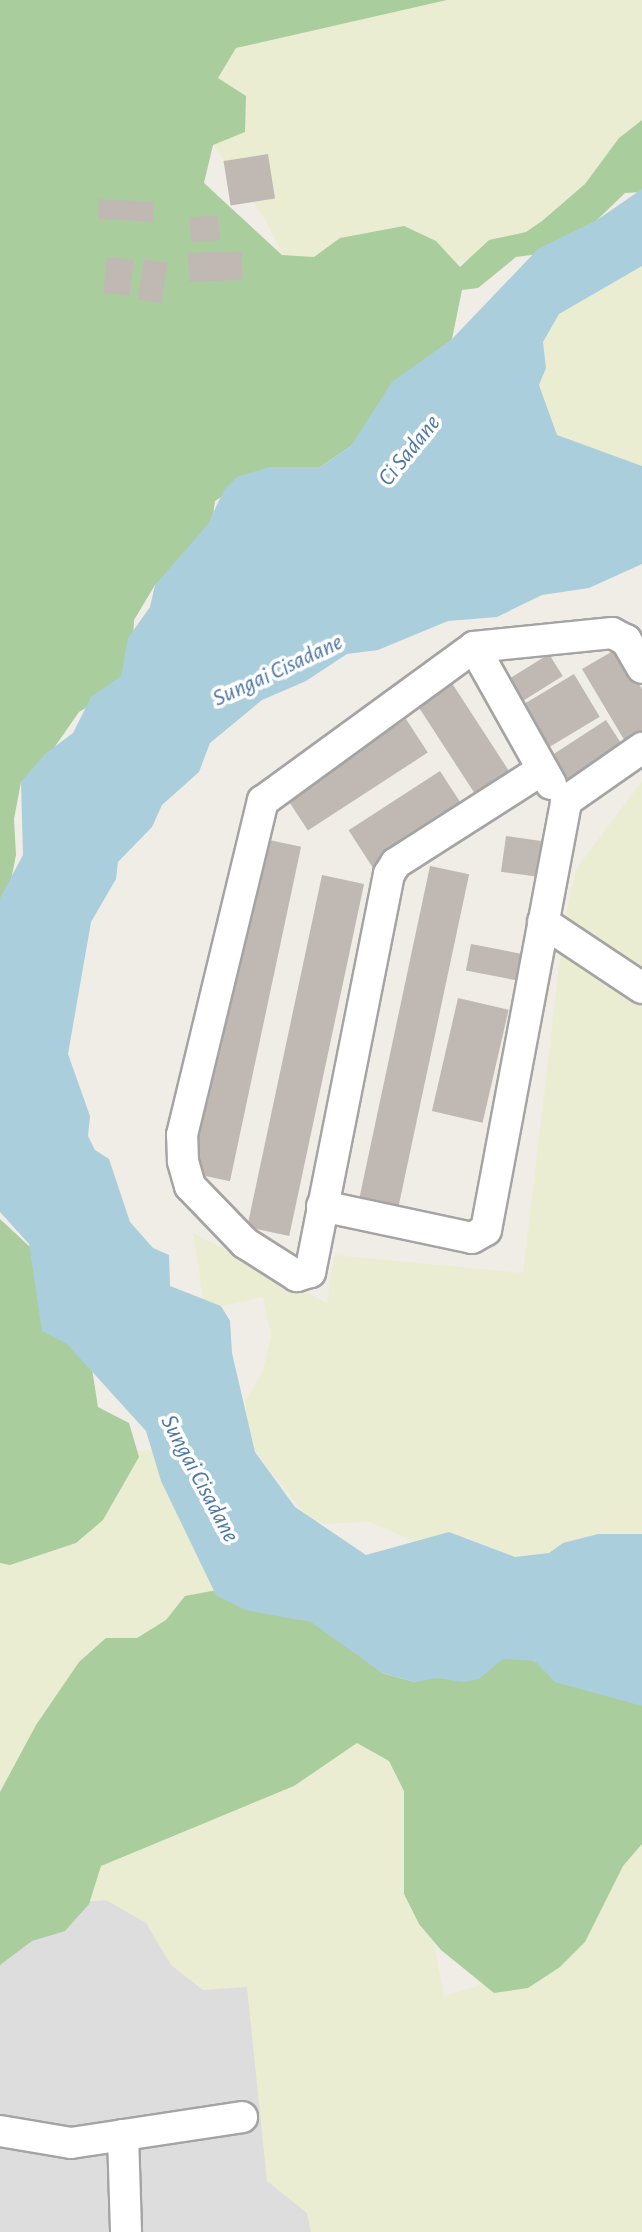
<!DOCTYPE html>
<html>
<head>
<meta charset="utf-8">
<style>
	body { margin:0 }
	#map { position:relative; width:642px; height:2232px; overflow:hidden; background:#f0ede7; font-family:"Alegreya Sans",sans-serif }
	div>[style] { position:absolute }
	.residential>* { inset:0; background:#dedddd }
	.farmland>* { inset:0; background:#ebedd3 }
	.forest>* { inset:0; background:#aacd9e }
	.water>* { inset:0; background:#aacedb }
	.building>* { inset:0; background:#c0b9b3; transform-origin:0 0 }
	.roads { filter:drop-shadow(2px 0 #a4a4a4) drop-shadow(-2px 0 #a4a4a4) drop-shadow(0 2px #a4a4a4) drop-shadow(0 -2px #a4a4a4) }
	.minor>* { height:30px; margin:-15px; padding:0 15px; transform-origin:15px; border-radius:15px; background:#fff }
	span { translate:-50% -50%; white-space:nowrap; text-align:center; line-height:1.15; -webkit-text-stroke:7px #fff; paint-order:stroke }
	.water-label { font-size:24px; color:#4e76a3; font-style:italic }
</style>
</head>
<body>
<div id="map">
	<div class="residential">
		<i style="clip-path:polygon(37px 1889px,246px 1894px,322px 2232px,0 2232px,0 1928px)"></i>
	</div>
	<div class="farmland">
		<i style="clip-path:polygon(384px 0,642px 0,642px 154px,511px 248px,423px 273px,301px 269px,282px 255px,264px 218px,213px 145px,217px 59px,236px 48px)"></i>
		<i style="clip-path:polygon(642px 266px,642px 466px,557px 435px,539px 385px,546px 368px,543px 342px,559px 314px)"></i>
		<i style="clip-path:polygon(642px 781px,642px 1534px,597px 1534px,563px 1543px,549px 1553px,515px 1557px,466px 1537px,414px 1541px,369px 1522px,325px 1524px,308px 1518px,255px 1452px,246px 1415px,246px 1399px,262px 1373px,271px 1337px,263px 1297px,221px 1306px,203px 1299px,193px 1233px,327px 1303px,334px 1255px,523px 1273px,564px 924px,576px 869px)"></i>
		<i style="clip-path:polygon(155px 1450px,161px 1481px,217px 1590px,0 1837px,0 1524px,116px 1452px)"></i>
		<i style="clip-path:polygon(390px 1708px,444px 1996px,527px 1971px,642px 1829px,642px 2232px,311px 2232px,307px 2213px,267px 2181px,247px 1987px,203px 1990px,171px 1965px,146px 1923px,106px 1900px,68px 1903px,0 1865px)"></i>
	</div>
	<div class="forest">
		<i style="clip-path:polygon(0 0,447px 0,236px 48px,218px 78px,246px 96px,245px 132px,213px 145px,204px 183px,282px 255px,314px 257px,340px 238px,404px 226px,436px 241px,460px 267px,489px 240px,526px 232px,542px 221px,585px 184px,619px 138px,642px 120px,642px 192px,625px 193px,597px 220px,590px 235px,562px 251px,516px 257px,478px 288px,462px 290px,452px 339px,351px 446px,320px 467px,247px 480px,215px 501px,210px 540px,155px 585px,134px 620px,132px 659px,112px 692px,79px 712px,47px 758px,21px 782px,14px 819px,16px 855px,9px 890px,0 900px)"></i>
		<i style="clip-path:polygon(0 1219px,44px 1260px,74px 1339px,92px 1369px,98px 1407px,129px 1423px,139px 1457px,103px 1520px,76px 1543px,10px 1565px,0 1563px)"></i>
		<i style="clip-path:polygon(217px 1590px,332px 1628px,382px 1673px,414px 1682px,504px 1651px,642px 1697px,642px 1844px,623px 1866px,585px 1942px,560px 1967px,528px 1988px,494px 1993px,441px 1950px,419px 1924px,404px 1894px,404px 1791px,389px 1761px,357px 1743px,294px 1786px,101px 1866px,89px 1904px,65px 1931px,32px 1941px,0 1965px,0 1792px,36px 1725px,79px 1662px,106px 1638px,137px 1638px,166px 1620px,185px 1596px)"></i>
	</div>
	<div class="water">
		<i style="clip-path:polygon(642px 189px,642px 266px,559px 314px,543px 342px,546px 368px,539px 385px,557px 435px,642px 466px,642px 564px,589px 588px,542px 595px,497px 617px,448px 621px,378px 650px,347px 654px,306px 681px,262px 700px,210px 743px,199px 772px,162px 805px,152px 827px,118px 862px,116px 879px,91px 922px,68px 1054px,90px 1116px,88px 1136px,95px 1150px,109px 1159px,130px 1222px,153px 1248px,169px 1255px,170px 1286px,221px 1306px,230px 1321px,232px 1353px,255px 1452px,295px 1507px,366px 1555px,449px 1532px,515px 1557px,549px 1553px,563px 1543px,598px 1534px,642px 1534px,642px 1706px,555px 1682px,535px 1661px,503px 1659px,479px 1679px,463px 1682px,437px 1678px,414px 1682px,382px 1673px,311px 1622px,245px 1610px,216px 1595px,161px 1481px,146px 1431px,67px 1344px,42px 1331px,29px 1244px,0 1212px,0 898px,23px 855px,21px 782px,45px 754px,73px 733px,91px 697px,121px 676px,128px 638px,150px 607px,155px 585px,208px 524px,224px 490px,237px 477px,269px 467px,320px 467px,351px 446px,392px 382px,452px 339px,538px 249px,597px 220px)"></i>
	</div>
	<div class="building">
		<i style="left:268px;top:154px;width:45px;height:45px;rotate:81deg"></i>
		<i style="left:99px;top:199px;width:55px;height:20px;rotate:3deg"></i>
		<i style="left:218px;top:215px;width:25px;height:29px;rotate:85deg"></i>
		<i style="left:242px;top:251px;width:29px;height:54px;rotate:88deg"></i>
		<i style="left:107px;top:257px;width:27px;height:36px;rotate:6deg"></i>
		<i style="left:144px;top:259px;width:24px;height:41px;rotate:9deg"></i>
		<i style="clip-path:polygon(618px 648px,642px 689px,642px 740px,629px 748px,582px 669px)"></i>
		<i style="left:549px;top:654px;width:26px;height:56px;rotate:58deg"></i>
		<i style="left:446px;top:674px;width:127px;height:41px;rotate:57deg"></i>
		<i style="left:574px;top:674px;width:50px;height:67px;rotate:59deg"></i>
		<i style="left:406px;top:719px;width:40px;height:143px;rotate:57deg"></i>
		<i style="left:606px;top:720px;width:35px;height:72px;rotate:57deg"></i>
		<i style="left:440px;top:771px;width:44px;height:109px;rotate:57deg"></i>
		<i style="left:506px;top:836px;width:41px;height:36px;rotate:8deg"></i>
		<i style="left:260px;top:838px;width:42px;height:342px;rotate:12deg"></i>
		<i style="left:430px;top:866px;width:40px;height:349px;rotate:12deg"></i>
		<i style="left:322px;top:875px;width:43px;height:360px;rotate:12deg"></i>
		<i style="left:471px;top:944px;width:54px;height:27px;rotate:11deg"></i>
		<i style="left:458px;top:998px;width:52px;height:116px;rotate:13deg"></i>
	</div>
	<div class="roads">
		<div class="minor">
			<i style="left:474px;top:647px;width:157px;rotate:60.7deg"></i>
			<i style="left:540px;top:771px;width:171px;rotate:147.4deg"></i>
			<i style="left:396px;top:863px;width:13px;rotate:122deg"></i>
			<i style="left:389px;top:874px;width:406px;rotate:101.2deg"></i>
			<i style="left:310px;top:1272px;width:14px;rotate:163deg"></i>
			<i style="left:297px;top:1276px;width:62px;rotate:-147.6deg"></i>
			<i style="left:245px;top:1243px;width:79px;rotate:-134deg"></i>
			<i style="left:190px;top:1186px;width:26px;rotate:-106deg"></i>
			<i style="left:183px;top:1161px;width:26px;rotate:-92deg"></i>
			<i style="left:182px;top:1135px;width:344px;rotate:-76.4deg"></i>
			<i style="left:263px;top:801px;width:261px;rotate:-36.1deg"></i>
			<i style="left:474px;top:647px;width:139px;rotate:-5.8deg"></i>
			<i style="left:612px;top:633px;width:16px;rotate:27deg"></i>
			<i style="left:626px;top:640px;width:32px;rotate:60deg"></i>
			<i style="left:543px;top:922px;width:119px;rotate:33.7deg"></i>
			<i style="left:322px;top:1206px;width:153px;rotate:12deg"></i>
			<i style="left:472px;top:1238px;width:16px;rotate:-30deg"></i>
			<i style="left:486px;top:1230px;width:436px;rotate:-79.4deg"></i>
			<i style="left:566px;top:801px;width:93px;rotate:-34.9deg"></i>
			<i style="left:0;top:2131px;width:72px;rotate:9.6deg"></i>
			<i style="left:71px;top:2143px;width:173px;rotate:-8.6deg"></i>
			<i style="left:123px;top:2135px;width:97px;rotate:88.2deg"></i>
		</div>
	</div>
	<div class="water-label">
		<span style="left:410px;top:451px;rotate:-51deg">Ci Sadane</span>
		<span style="left:278px;top:671px;rotate:-25deg">Sungai Cisadane</span>
		<span style="left:199px;top:1479px;rotate:62deg">Sungai Cisadane</span>
	</div>
</div>
</body>
</html>
